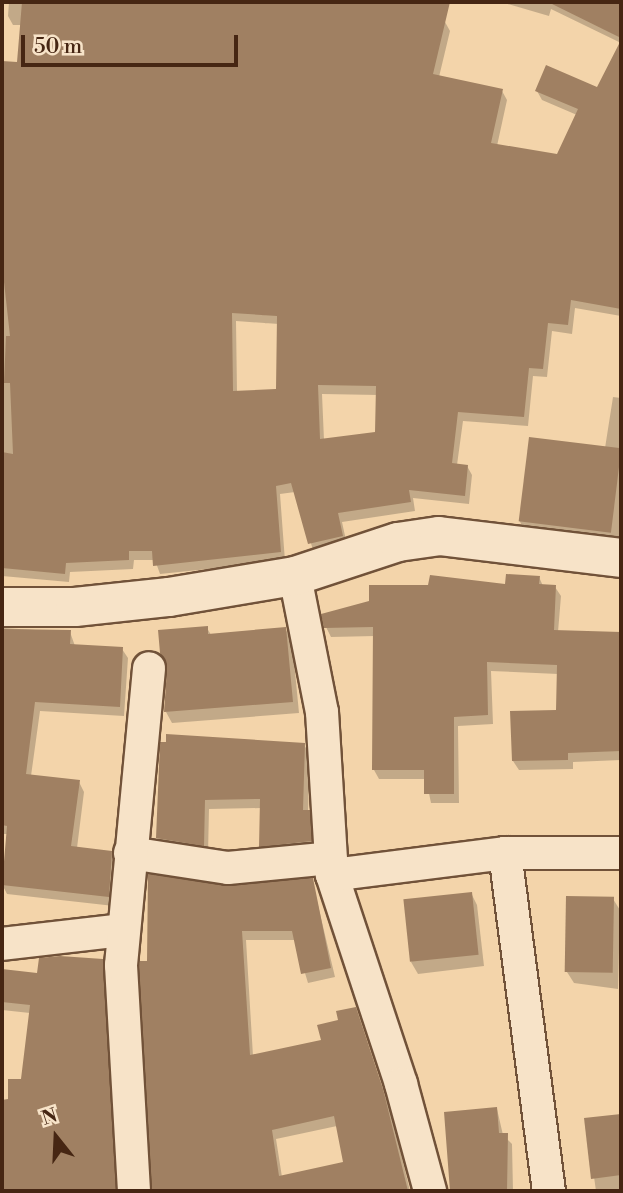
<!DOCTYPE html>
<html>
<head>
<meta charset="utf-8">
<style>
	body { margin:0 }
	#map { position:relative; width:623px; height:1193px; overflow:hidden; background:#f3d4aa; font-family:"Libre Bodoni",serif }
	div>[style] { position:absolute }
	.shadow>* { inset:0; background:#0003 }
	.building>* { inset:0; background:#a08062; transform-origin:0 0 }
	.roads { filter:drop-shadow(2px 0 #715239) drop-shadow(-2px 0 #715239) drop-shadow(0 2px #715239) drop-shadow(0 -2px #715239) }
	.minor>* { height:32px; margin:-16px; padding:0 16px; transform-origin:16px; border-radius:16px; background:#f7e3c8 }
	.tertiary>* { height:38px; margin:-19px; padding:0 19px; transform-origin:19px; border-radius:19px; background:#f7e3c8 }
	span { translate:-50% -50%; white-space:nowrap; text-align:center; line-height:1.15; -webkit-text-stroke:5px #f7e3c8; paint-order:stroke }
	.frame { position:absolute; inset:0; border:4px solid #462613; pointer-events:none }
	.north { position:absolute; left:21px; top:1102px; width:70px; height:70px; -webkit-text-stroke:5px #f7e3c8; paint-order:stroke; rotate:342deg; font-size:19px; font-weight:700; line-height:28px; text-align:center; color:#462613 }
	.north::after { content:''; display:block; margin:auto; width:24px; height:32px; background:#462613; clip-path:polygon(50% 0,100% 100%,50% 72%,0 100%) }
	.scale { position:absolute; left:21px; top:35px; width:217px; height:32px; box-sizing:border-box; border:4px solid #462613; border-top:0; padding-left:9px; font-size:21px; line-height:24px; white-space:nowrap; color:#462613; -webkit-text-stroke:5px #f7e3c8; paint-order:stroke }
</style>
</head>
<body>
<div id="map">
	<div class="shadow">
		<i style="clip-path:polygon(evenodd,9px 2px,409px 2px,407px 14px,445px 22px,450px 31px,439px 77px,502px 91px,507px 100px,497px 146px,558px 156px,577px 115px,542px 100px,537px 91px,598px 89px,621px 44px,621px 316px,575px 308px,572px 334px,552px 331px,547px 377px,533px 376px,528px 426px,463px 421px,457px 465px,467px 466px,472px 475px,469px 504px,413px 498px,415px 511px,342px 522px,347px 545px,314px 553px,295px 492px,280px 494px,285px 561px,160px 574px,155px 560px,134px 560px,133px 569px,70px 572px,69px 582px,2px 576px,2px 63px,19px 64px,22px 25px,13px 25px,8px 16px,9px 2px,236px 321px,279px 324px,277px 391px,237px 392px,236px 321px,9px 2px,322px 394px,378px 395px,376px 433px,324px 440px,322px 394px)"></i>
		<i style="clip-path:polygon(501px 2px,621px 2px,621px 43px,551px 9px,549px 16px)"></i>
		<i style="clip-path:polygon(613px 397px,621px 398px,621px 540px,524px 529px,519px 520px,605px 448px)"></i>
		<i style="clip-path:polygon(539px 577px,543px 586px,555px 587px,561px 596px,558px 632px,621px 634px,621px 760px,573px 762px,573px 769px,519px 770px,513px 761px,557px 712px,558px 674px,491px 671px,493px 724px,458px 726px,459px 803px,431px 803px,426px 779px,379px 779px,374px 770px,375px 636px,331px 637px,326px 627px)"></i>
		<i style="clip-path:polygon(2px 628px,70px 632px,75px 646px,122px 649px,128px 658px,124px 716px,40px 711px,31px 776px,79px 782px,84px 792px,77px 848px,111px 852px,116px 862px,114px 906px,7px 894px,2px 884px,8px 834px,2px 834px)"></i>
		<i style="clip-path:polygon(207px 628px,211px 635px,285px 629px,292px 640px,299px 713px,172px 723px,166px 712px)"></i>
		<i style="clip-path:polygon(162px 744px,304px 745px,310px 754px,308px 811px,314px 821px,316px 851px,266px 855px,261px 846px,261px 808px,209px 809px,208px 854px,163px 847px,157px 838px)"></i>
		<i style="clip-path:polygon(evenodd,312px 880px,335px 977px,308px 983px,295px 940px,246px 940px,253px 1056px,323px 1041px,355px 1009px,392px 1116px,410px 1191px,154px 1191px,149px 963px,229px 888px,312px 880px,337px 1126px,345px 1163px,282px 1177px,276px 1139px,337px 1126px)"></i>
		<i style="clip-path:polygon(471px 893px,477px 905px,484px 966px,418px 974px,411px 962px)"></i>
		<i style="clip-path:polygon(613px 899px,620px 910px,618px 989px,574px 983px,567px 972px)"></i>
		<i style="clip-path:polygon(102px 961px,107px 970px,119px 1191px,2px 1191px,2px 1101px,10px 1101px,23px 1081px,30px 1013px,2px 1010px,2px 971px,39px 975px)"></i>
		<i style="clip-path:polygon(497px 1109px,503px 1135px,512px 1144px,513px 1191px,452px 1191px,446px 1113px)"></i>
		<i style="clip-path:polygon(621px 1116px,621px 1191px,596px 1191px,586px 1120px)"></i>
	</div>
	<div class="building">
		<i style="clip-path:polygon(evenodd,22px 2px,450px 2px,433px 74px,503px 89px,491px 143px,557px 154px,578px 109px,535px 91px,546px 65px,597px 87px,621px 40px,621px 309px,571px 300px,568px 325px,548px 323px,543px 369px,529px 368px,524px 417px,458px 412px,452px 463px,468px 465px,465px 496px,409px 490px,411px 502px,338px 513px,343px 536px,308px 544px,291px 483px,276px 486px,281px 552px,153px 566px,152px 551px,129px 551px,129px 560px,66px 563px,65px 574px,2px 568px,2px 452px,13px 454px,10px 383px,4px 383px,6px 336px,10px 336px,2px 264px,2px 61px,17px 62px,22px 2px,232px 313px,277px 316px,276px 389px,233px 391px,232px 313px,22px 2px,318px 385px,376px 386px,375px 432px,320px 439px,318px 385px)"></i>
		<i style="clip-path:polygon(548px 2px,621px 2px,621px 38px)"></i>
		<i style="left:529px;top:437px;width:93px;height:85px;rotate:7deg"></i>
		<i style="clip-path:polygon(506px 574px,540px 576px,539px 584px,556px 585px,554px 630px,621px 632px,621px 751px,568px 753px,568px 760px,512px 761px,510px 711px,556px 710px,557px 665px,487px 662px,488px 715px,454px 717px,454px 794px,424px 794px,424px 770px,372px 770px,373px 627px,324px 628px,321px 614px,369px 601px,369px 585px,428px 585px,430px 575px,505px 584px)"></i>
		<i style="clip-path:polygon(208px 626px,208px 634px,286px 627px,293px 702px,164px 712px,167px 669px,160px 653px,158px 630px)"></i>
		<i style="clip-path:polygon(2px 629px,71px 630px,70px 644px,123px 647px,120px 707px,35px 702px,26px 774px,80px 780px,71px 846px,112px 851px,109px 897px,2px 885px,7px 826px,2px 825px)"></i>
		<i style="clip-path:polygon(166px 734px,305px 743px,303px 810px,310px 810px,312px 841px,259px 847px,260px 799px,205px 800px,204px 846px,156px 838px,160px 742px,166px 742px)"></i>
		<i style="clip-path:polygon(evenodd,148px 874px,229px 886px,313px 878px,331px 968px,301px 974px,292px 931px,242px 931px,250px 1055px,321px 1040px,317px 1025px,338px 1020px,336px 1011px,356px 1007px,383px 1089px,408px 1191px,152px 1191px,139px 965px,140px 961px,147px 961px,148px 874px,334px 1116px,343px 1162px,279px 1176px,272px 1130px,334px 1116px)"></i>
		<i style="left:472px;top:892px;width:63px;height:69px;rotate:84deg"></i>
		<i style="left:566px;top:896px;width:48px;height:76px;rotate:1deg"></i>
		<i style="clip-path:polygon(60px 956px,103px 959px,116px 1191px,2px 1191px,2px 1100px,8px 1099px,8px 1079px,21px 1079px,30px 1005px,2px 1002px,2px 969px,37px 973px,39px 958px)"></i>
		<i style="clip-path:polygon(497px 1107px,499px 1133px,508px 1133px,507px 1191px,450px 1191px,444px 1112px)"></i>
		<i style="clip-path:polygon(621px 1114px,621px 1175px,591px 1179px,584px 1118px)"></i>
	</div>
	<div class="roads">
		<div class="minor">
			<i style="left:295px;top:576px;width:139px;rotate:78.8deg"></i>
			<i style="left:322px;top:712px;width:163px;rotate:86.5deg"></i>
			<i style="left:332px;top:875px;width:220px;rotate:71.7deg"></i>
			<i style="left:401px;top:1084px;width:111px;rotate:74.8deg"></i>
			<i style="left:130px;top:853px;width:99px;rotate:8.7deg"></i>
			<i style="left:228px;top:868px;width:103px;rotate:-5.5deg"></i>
			<i style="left:505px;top:853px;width:341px;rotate:82.6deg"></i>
			<i style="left:332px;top:875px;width:174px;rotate:-7.2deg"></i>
			<i style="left:505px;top:853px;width:116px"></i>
			<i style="left:2px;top:944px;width:122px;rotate:-6.6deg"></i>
			<i style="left:134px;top:1191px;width:226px;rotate:-93.3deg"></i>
			<i style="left:121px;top:965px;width:298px;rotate:-84.6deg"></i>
		</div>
		<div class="tertiary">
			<i style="left:2px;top:607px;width:73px"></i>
			<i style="left:75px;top:607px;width:95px;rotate:-6.1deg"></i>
			<i style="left:169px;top:597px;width:128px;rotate:-9.5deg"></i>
			<i style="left:295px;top:576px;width:108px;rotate:-18.3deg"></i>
			<i style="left:398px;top:542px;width:41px;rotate:-8.3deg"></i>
			<i style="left:439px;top:536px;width:183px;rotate:6.9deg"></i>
		</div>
	</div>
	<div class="frame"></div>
	<div class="north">N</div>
	<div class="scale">50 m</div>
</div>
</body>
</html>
